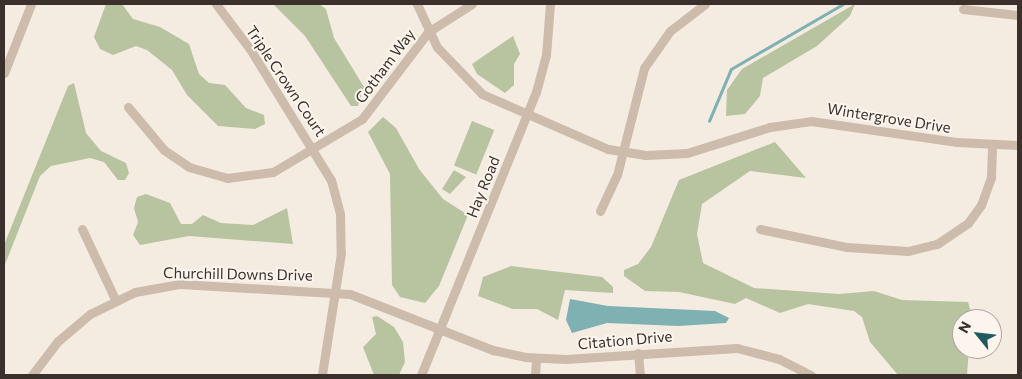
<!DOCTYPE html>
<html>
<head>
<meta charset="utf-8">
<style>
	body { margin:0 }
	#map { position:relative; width:1022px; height:379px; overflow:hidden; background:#f4ebe1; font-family:Commissioner,sans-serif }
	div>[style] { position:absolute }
	.green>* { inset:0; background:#b8c4a0; transform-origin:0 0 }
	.water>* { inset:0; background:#7fb0b2 }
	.stream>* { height:2.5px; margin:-1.25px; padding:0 1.25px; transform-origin:1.25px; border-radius:1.25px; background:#7fb0b2 }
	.minor>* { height:9px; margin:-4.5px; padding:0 4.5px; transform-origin:4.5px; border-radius:4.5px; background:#cdbbac }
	span { translate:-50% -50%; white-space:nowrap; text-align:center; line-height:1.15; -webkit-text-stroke:4px #fbf5ee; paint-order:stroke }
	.street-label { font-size:15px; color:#3b302b }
	.frame { position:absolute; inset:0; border:5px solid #3b302b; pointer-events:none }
	.north { position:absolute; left:952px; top:309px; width:50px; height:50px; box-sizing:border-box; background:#fbf5ee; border:1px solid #aea6a0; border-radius:50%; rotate:299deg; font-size:14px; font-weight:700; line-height:20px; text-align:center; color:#3b302b }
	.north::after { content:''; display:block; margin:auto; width:18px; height:22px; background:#1f5a5e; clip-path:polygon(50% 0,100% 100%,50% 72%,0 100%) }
</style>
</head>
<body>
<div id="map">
	<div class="green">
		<i style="clip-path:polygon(106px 4px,122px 4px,133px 19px,160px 27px,189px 44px,199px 74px,209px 83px,225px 85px,246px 108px,264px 115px,265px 124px,255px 129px,218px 126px,187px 95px,172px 70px,147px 50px,136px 46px,113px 55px,100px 49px,94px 37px)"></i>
		<i style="clip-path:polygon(273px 4px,319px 4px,326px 9px,334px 38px,364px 87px,358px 106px,351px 106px,305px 36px)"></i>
		<i style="clip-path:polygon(855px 4px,850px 16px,817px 46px,763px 78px,760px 96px,745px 114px,726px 116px,727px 90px,742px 69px)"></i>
		<i style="clip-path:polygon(513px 36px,520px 54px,514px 64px,514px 85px,505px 93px,477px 74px,472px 64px)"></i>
		<i style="clip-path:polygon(74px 83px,86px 133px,101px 151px,126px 163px,129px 173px,125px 180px,118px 180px,104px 162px,90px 158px,51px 166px,40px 176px,4px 267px,4px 245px,68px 86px)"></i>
		<i style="clip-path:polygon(383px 117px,396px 128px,419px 169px,443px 199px,468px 215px,439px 286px,425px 303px,400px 297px,392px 285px,390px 174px,368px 132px)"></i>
		<i style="left:472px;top:121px;width:24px;height:48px;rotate:22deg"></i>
		<i style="clip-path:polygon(775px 142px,806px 178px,750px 171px,702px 204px,697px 234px,703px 263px,754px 288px,839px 294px,874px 291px,902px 300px,968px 302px,973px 319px,962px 319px,962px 349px,969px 349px,967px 375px,898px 375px,870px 342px,862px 317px,854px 311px,808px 304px,780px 313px,746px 298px,735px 304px,679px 292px,645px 291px,624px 276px,624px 270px,638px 264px,651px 247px,679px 180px)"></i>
		<i style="clip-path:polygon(454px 170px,466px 177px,450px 194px,442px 189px)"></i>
		<i style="clip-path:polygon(146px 194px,170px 203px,181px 224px,192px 224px,203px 215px,221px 223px,253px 225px,287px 208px,293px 244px,189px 236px,140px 245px,133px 235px,138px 222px,134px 208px,137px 197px)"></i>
		<i style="clip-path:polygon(511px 266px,602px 277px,613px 287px,613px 293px,565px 290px,558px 320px,537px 309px,513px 309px,478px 296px,483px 277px)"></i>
		<i style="clip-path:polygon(377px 316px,394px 327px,403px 342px,405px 362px,399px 375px,374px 375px,363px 347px,376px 334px,372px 317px)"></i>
	</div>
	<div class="water">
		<i style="clip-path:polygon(570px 299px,608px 306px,715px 311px,729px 318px,726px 323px,678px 326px,607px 323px,572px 333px,566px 320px)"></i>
	</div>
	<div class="stream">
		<i style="left:709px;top:121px;width:56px;rotate:-67.1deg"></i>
		<i style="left:731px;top:69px;width:129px;rotate:-30.1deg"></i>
	</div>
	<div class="minor">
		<i style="left:216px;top:4px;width:56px;rotate:52.9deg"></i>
		<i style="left:250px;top:49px;width:154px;rotate:58.3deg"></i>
		<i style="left:331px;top:180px;width:35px;rotate:75deg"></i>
		<i style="left:340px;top:214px;width:39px;rotate:89deg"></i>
		<i style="left:341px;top:253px;width:123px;rotate:98.9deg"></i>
		<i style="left:417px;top:4px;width:47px;rotate:65.1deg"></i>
		<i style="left:437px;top:47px;width:65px;rotate:46.2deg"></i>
		<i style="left:482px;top:94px;width:137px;rotate:23.6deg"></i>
		<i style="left:608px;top:149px;width:38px;rotate:9deg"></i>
		<i style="left:646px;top:155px;width:41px;rotate:-2.8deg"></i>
		<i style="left:687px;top:153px;width:87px;rotate:-17.4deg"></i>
		<i style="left:770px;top:127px;width:41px;rotate:-8.3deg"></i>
		<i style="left:811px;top:121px;width:148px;rotate:8.2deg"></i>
		<i style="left:957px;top:142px;width:61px;rotate:2.8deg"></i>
		<i style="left:963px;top:9px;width:55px;rotate:6.2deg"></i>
		<i style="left:4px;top:73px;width:74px;rotate:-68.6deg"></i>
		<i style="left:128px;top:107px;width:56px;rotate:50.1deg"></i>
		<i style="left:164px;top:150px;width:30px;rotate:34deg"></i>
		<i style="left:189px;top:167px;width:40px;rotate:16deg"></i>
		<i style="left:227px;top:178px;width:46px;rotate:-7.4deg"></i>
		<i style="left:273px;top:172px;width:104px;rotate:-30.8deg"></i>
		<i style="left:362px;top:119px;width:109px;rotate:-52.8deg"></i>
		<i style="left:428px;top:32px;width:52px;rotate:-32.5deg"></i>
		<i style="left:600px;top:211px;width:40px;rotate:-65deg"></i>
		<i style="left:617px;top:175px;width:110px;rotate:-75.8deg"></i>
		<i style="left:644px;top:68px;width:45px;rotate:-54.9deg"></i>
		<i style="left:670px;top:31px;width:44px;rotate:-37.6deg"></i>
		<i style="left:82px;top:229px;width:77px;rotate:64.8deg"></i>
		<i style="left:760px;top:229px;width:89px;rotate:11.7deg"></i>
		<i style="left:847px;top:247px;width:61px;rotate:3.8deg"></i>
		<i style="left:908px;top:251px;width:30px;rotate:-14deg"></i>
		<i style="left:937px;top:244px;width:37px;rotate:-34deg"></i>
		<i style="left:968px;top:223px;width:22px;rotate:-54deg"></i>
		<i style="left:981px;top:205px;width:30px;rotate:-70deg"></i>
		<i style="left:991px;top:177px;width:32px;rotate:-88deg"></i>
		<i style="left:638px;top:353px;width:22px;rotate:85deg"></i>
		<i style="left:32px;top:375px;width:43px;rotate:-52.6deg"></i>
		<i style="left:58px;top:341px;width:42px;rotate:-40.2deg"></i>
		<i style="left:90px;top:314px;width:50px;rotate:-26.1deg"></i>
		<i style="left:135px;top:292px;width:46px;rotate:-10.1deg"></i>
		<i style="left:180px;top:284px;width:170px;rotate:3.4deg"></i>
		<i style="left:350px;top:294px;width:154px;rotate:21.4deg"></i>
		<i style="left:493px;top:350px;width:33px;rotate:12deg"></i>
		<i style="left:525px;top:357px;width:41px;rotate:2.8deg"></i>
		<i style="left:566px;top:359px;width:171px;rotate:-3.7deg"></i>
		<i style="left:737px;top:348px;width:43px;rotate:14.7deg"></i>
		<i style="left:779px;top:359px;width:36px;rotate:27deg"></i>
		<i style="left:421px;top:375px;width:305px;rotate:-67.9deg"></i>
		<i style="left:536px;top:92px;width:38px;rotate:-75deg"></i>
		<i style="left:546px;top:55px;width:51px;rotate:-85.5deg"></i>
		<i style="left:535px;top:375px;width:16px;rotate:-86deg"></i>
	</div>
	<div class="street-label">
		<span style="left:385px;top:66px;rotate:-53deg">Gotham Way</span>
		<span style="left:286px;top:81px;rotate:56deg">Triple Crown Court</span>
		<span style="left:889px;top:118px;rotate:9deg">Wintergrove Drive</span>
		<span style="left:483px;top:187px;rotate:-68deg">Hay Road</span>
		<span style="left:238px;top:274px;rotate:1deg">Churchill Downs Drive</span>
		<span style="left:625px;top:340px;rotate:-5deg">Citation Drive</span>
	</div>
	<div class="frame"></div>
	<div class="north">N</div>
</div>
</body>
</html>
